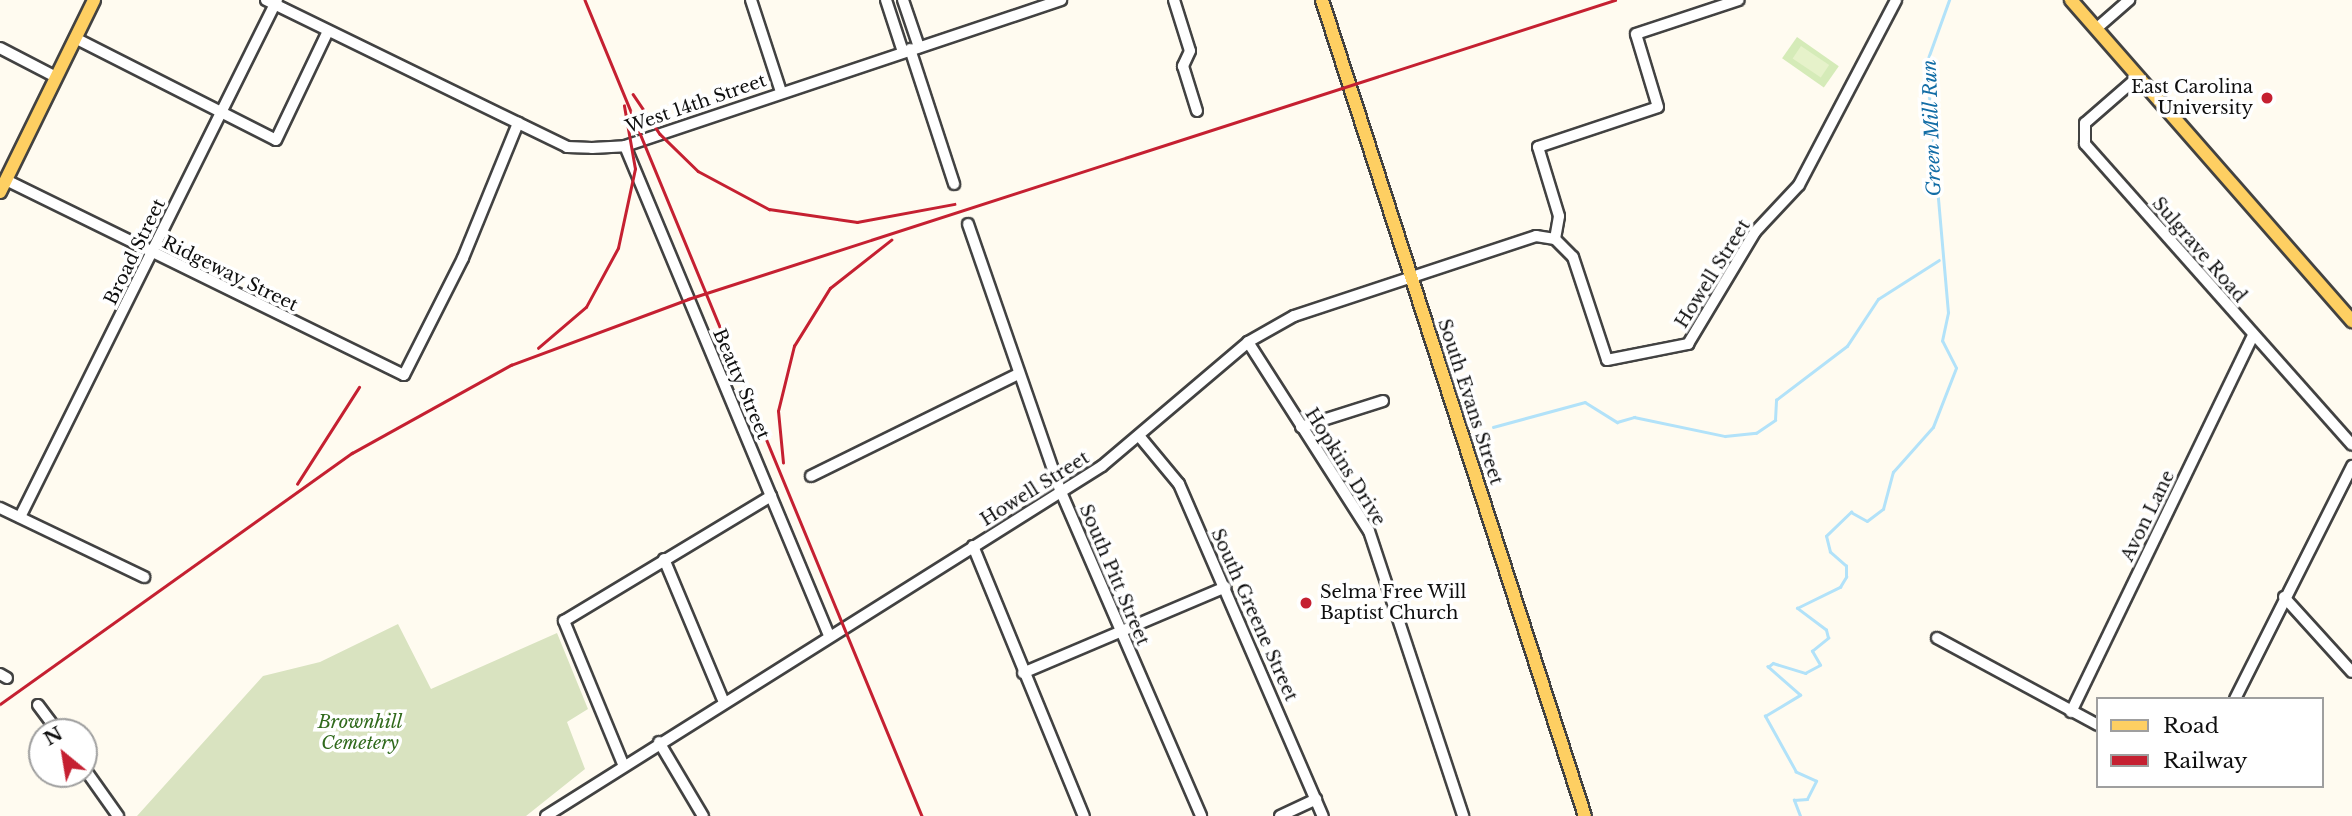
<!DOCTYPE html>
<html>
<head>
<meta charset="utf-8">
<style>
	body { margin:0 }
	#map { position:relative; width:2352px; height:816px; overflow:hidden; background:#fffbf0; font-family:"Libre Baskerville",serif }
	div>[style] { position:absolute }
	.green>* { inset:0; background:#d5ebb8; transform-origin:0 0 }
	.cemetery>* { inset:0; background:#d9e3c0 }
	.pitch>* { inset:0; background:#e6f2ca; transform-origin:0 0 }
	.stream>* { height:2.5px; margin:-1.25px; padding:0 1.25px; transform-origin:1.25px; border-radius:1.25px; background:#b2e2f9 }
	.roads { filter:drop-shadow(2px 0 #424242) drop-shadow(-2px 0 #424242) drop-shadow(0 2px #424242) drop-shadow(0 -2px #424242) }
	.minor>* { height:10px; margin:-5px; padding:0 5px; transform-origin:5px; border-radius:5px; background:#fff }
	.major>* { height:12px; margin:-6px; padding:0 6px; transform-origin:6px; border-radius:6px; background:#fecf62 }
	.rail>* { height:2.5px; margin:-1.25px; padding:0 1.25px; transform-origin:1.25px; border-radius:1.25px; background:#c52031 }
	.dots>* { width:19px; height:19px; translate:-50% -50%; box-sizing:border-box; border:4px solid #fff; border-radius:50% }
	span { translate:-50% -50%; white-space:nowrap; text-align:center; line-height:1.15; -webkit-text-stroke:7px #fff; paint-order:stroke }
	.poi-label { font-size:18px; color:#0f0f0f }
	.right { translate:-100% -50%; text-align:right }
	.left { translate:0 -50%; text-align:left }
	.street-label { font-size:18px; color:#0f0f0f }
	.park-label { font-size:18px; color:#306a1c; font-style:italic }
	.water-label { font-size:19px; color:#126da6; font-style:italic }
	.legend { position:absolute; left:2096px; top:697px; width:228px; height:91px; box-sizing:border-box; background:#fff; border:2px solid #9f9f9f; margin:0; padding:9px 12px; list-style:none; font-size:21px; color:#0f0f0f }
	.legend li { display:flex; align-items:center; gap:14px; height:35px }
	.legend b { width:35px; border:2px solid #9f9f9f }
	.north { position:absolute; left:28px; top:718px; width:70px; height:70px; box-sizing:border-box; background:#fff; border:2px solid #9f9f9f; border-radius:50%; rotate:330deg; font-size:19px; font-weight:700; line-height:28px; text-align:center; color:#0f0f0f }
	.north::after { content:''; display:block; margin:auto; width:24px; height:32px; background:#c52031; clip-path:polygon(50% 0,100% 100%,50% 72%,0 100%) }
</style>
</head>
<body>
<div id="map">
	<div class="green">
		<i style="left:1797px;top:37px;width:51px;height:26px;rotate:35deg"></i>
	</div>
	<div class="cemetery">
		<i style="clip-path:polygon(398px 624px,431px 689px,557px 633px,588px 709px,567px 722px,585px 769px,526px 816px,137px 816px,263px 676px,320px 662px)"></i>
	</div>
	<div class="pitch">
		<i style="left:1801px;top:46px;width:34px;height:15px;rotate:34deg"></i>
	</div>
	<div class="stream">
		<i style="left:1493px;top:427px;width:95px;rotate:-15.2deg"></i>
		<i style="left:1585px;top:402px;width:38px;rotate:32deg"></i>
		<i style="left:1617px;top:422px;width:18px;rotate:-16deg"></i>
		<i style="left:1634px;top:417px;width:93px;rotate:11.8deg"></i>
		<i style="left:1725px;top:436px;width:31px;rotate:-6deg"></i>
		<i style="left:1756px;top:433px;width:23px;rotate:-34deg"></i>
		<i style="left:1775px;top:420px;width:20px;rotate:-87deg"></i>
		<i style="left:1776px;top:400px;width:89px;rotate:-37.3deg"></i>
		<i style="left:1847px;top:346px;width:56px;rotate:-56.6deg"></i>
		<i style="left:1878px;top:299px;width:72px;rotate:-32.6deg"></i>
		<i style="left:1800px;top:816px;width:17px;rotate:-111deg"></i>
		<i style="left:1794px;top:800px;width:13px;rotate:-4deg"></i>
		<i style="left:1807px;top:799px;width:20px;rotate:-63deg"></i>
		<i style="left:1816px;top:781px;width:22px;rotate:-156deg"></i>
		<i style="left:1796px;top:772px;width:64px;rotate:-119deg"></i>
		<i style="left:1765px;top:716px;width:41px;rotate:-31deg"></i>
		<i style="left:1800px;top:695px;width:43px;rotate:-138.8deg"></i>
		<i style="left:1768px;top:667px;width:6px;rotate:-39deg"></i>
		<i style="left:1773px;top:663px;width:34px;rotate:17deg"></i>
		<i style="left:1805px;top:673px;width:17px;rotate:-28deg"></i>
		<i style="left:1820px;top:665px;width:16px;rotate:-120deg"></i>
		<i style="left:1812px;top:651px;width:21px;rotate:-39deg"></i>
		<i style="left:1828px;top:638px;width:8px;rotate:-104deg"></i>
		<i style="left:1826px;top:630px;width:36px;rotate:-143deg"></i>
		<i style="left:1797px;top:608px;width:48px;rotate:-26deg"></i>
		<i style="left:1840px;top:587px;width:12px;rotate:-59deg"></i>
		<i style="left:1846px;top:577px;width:11px;rotate:-90deg"></i>
		<i style="left:1846px;top:566px;width:21px;rotate:-139deg"></i>
		<i style="left:1830px;top:552px;width:16px;rotate:-104deg"></i>
		<i style="left:1826px;top:536px;width:35px;rotate:-44deg"></i>
		<i style="left:1851px;top:512px;width:18px;rotate:29deg"></i>
		<i style="left:1867px;top:521px;width:20px;rotate:-37deg"></i>
		<i style="left:1883px;top:509px;width:38px;rotate:-75deg"></i>
		<i style="left:1893px;top:472px;width:60px;rotate:-48.4deg"></i>
		<i style="left:1933px;top:427px;width:63px;rotate:-68.7deg"></i>
		<i style="left:1956px;top:368px;width:30px;rotate:-117deg"></i>
		<i style="left:1942px;top:341px;width:29px;rotate:-78deg"></i>
		<i style="left:1948px;top:313px;width:250px;rotate:-95deg"></i>
		<i style="left:1926px;top:64px;width:68px;rotate:-70.2deg"></i>
	</div>
	<div class="roads">
		<div class="minor">
			<i style="left:266px;top:0;width:335px;rotate:26deg"></i>
			<i style="left:567px;top:147px;width:25px;rotate:2deg"></i>
			<i style="left:592px;top:148px;width:33px;rotate:-3deg"></i>
			<i style="left:625px;top:146px;width:460px;rotate:-18.5deg"></i>
			<i style="left:751px;top:0;width:97px;rotate:71.9deg"></i>
			<i style="left:886px;top:0;width:55px;rotate:71.9deg"></i>
			<i style="left:903px;top:0;width:50px;rotate:71.2deg"></i>
			<i style="left:1174px;top:0;width:53px;rotate:72.6deg"></i>
			<i style="left:1190px;top:51px;width:17px;rotate:115deg"></i>
			<i style="left:1183px;top:66px;width:47px;rotate:72.7deg"></i>
			<i style="left:2097px;top:28px;width:43px;rotate:-41.2deg"></i>
			<i style="left:75px;top:38px;width:225px;rotate:26.9deg"></i>
			<i style="left:276px;top:140px;width:121px;rotate:-64.5deg"></i>
			<i style="left:0;top:48px;width:63px;rotate:27.4deg"></i>
			<i style="left:910px;top:49px;width:142px;rotate:71.9deg"></i>
			<i style="left:2138px;top:77px;width:70px;rotate:139deg"></i>
			<i style="left:2085px;top:123px;width:21px;rotate:90deg"></i>
			<i style="left:2085px;top:144px;width:402px;rotate:48.4deg"></i>
			<i style="left:625px;top:146px;width:528px;rotate:67.37deg"></i>
			<i style="left:6px;top:180px;width:443px;rotate:26.1deg"></i>
			<i style="left:404px;top:375px;width:131px;rotate:-63.2deg"></i>
			<i style="left:463px;top:258px;width:146px;rotate:-67.8deg"></i>
			<i style="left:968px;top:224px;width:284px;rotate:70.9deg"></i>
			<i style="left:1061px;top:492px;width:353px;rotate:66.6deg"></i>
			<i style="left:1555px;top:239px;width:23px;rotate:-80deg"></i>
			<i style="left:1559px;top:216px;width:72px;rotate:-106.9deg"></i>
			<i style="left:1538px;top:147px;width:126px;rotate:-18.4deg"></i>
			<i style="left:1658px;top:107px;width:76px;rotate:-106.8deg"></i>
			<i style="left:1636px;top:34px;width:108px;rotate:-18.3deg"></i>
			<i style="left:1248px;top:342px;width:224px;rotate:57.4deg"></i>
			<i style="left:1369px;top:531px;width:300px;rotate:71.7deg"></i>
			<i style="left:1301px;top:427px;width:86px;rotate:-17.6deg"></i>
			<i style="left:1140px;top:437px;width:61px;rotate:50.3deg"></i>
			<i style="left:1179px;top:484px;width:362px;rotate:66.6deg"></i>
			<i style="left:811px;top:476px;width:231px;rotate:-26.2deg"></i>
			<i style="left:0;top:508px;width:160px;rotate:25.6deg"></i>
			<i style="left:20px;top:517px;width:577px;rotate:-63.57deg"></i>
			<i style="left:973px;top:546px;width:292px;rotate:67.7deg"></i>
			<i style="left:664px;top:559px;width:153px;rotate:67.3deg"></i>
			<i style="left:2284px;top:597px;width:101px;rotate:47.8deg"></i>
			<i style="left:1937px;top:638px;width:183px;rotate:28.4deg"></i>
			<i style="left:1023px;top:673px;width:220px;rotate:-23deg"></i>
			<i style="left:0;top:674px;width:8px;rotate:30deg"></i>
			<i style="left:2235px;top:699px;width:261px;rotate:-63.3deg"></i>
			<i style="left:38px;top:705px;width:34px;rotate:53deg"></i>
			<i style="left:2071px;top:712px;width:419px;rotate:-64.2deg"></i>
			<i style="left:659px;top:742px;width:86px;rotate:59.3deg"></i>
			<i style="left:623px;top:764px;width:155px;rotate:-112.4deg"></i>
			<i style="left:564px;top:621px;width:242px;rotate:-31.1deg"></i>
			<i style="left:84px;top:768px;width:59px;rotate:54.7deg"></i>
			<i style="left:546px;top:816px;width:657px;rotate:-32.19deg"></i>
			<i style="left:1102px;top:466px;width:192px;rotate:-40.3deg"></i>
			<i style="left:1248px;top:342px;width:53px;rotate:-29.5deg"></i>
			<i style="left:1294px;top:316px;width:255px;rotate:-18.3deg"></i>
			<i style="left:1536px;top:236px;width:19px;rotate:9deg"></i>
			<i style="left:1555px;top:239px;width:25px;rotate:45deg"></i>
			<i style="left:1573px;top:257px;width:108px;rotate:71.7deg"></i>
			<i style="left:1607px;top:360px;width:83px;rotate:-11.2deg"></i>
			<i style="left:1688px;top:344px;width:131px;rotate:-59.1deg"></i>
			<i style="left:1755px;top:232px;width:64px;rotate:-46.9deg"></i>
			<i style="left:1799px;top:185px;width:209px;rotate:-62.3deg"></i>
			<i style="left:1280px;top:816px;width:40px;rotate:-25deg"></i>
		</div>
		<div class="major">
			<i style="left:1322px;top:0;width:857px;rotate:72.14deg"></i>
			<i style="left:2071px;top:0;width:427px;rotate:48.8deg"></i>
			<i style="left:0;top:192px;width:214px;rotate:-63.9deg"></i>
		</div>
	</div>
	<div class="rail">
		<i style="left:585px;top:0;width:883px;rotate:67.56deg"></i>
		<i style="left:633px;top:94px;width:48px;rotate:56deg"></i>
		<i style="left:660px;top:134px;width:53px;rotate:44.2deg"></i>
		<i style="left:698px;top:171px;width:81px;rotate:28.2deg"></i>
		<i style="left:769px;top:209px;width:89px;rotate:8.4deg"></i>
		<i style="left:857px;top:222px;width:99px;rotate:-10.5deg"></i>
		<i style="left:538px;top:348px;width:63px;rotate:-40.5deg"></i>
		<i style="left:586px;top:307px;width:67px;rotate:-61.5deg"></i>
		<i style="left:618px;top:248px;width:81px;rotate:-77.9deg"></i>
		<i style="left:635px;top:169px;width:64px;rotate:-99.9deg"></i>
		<i style="left:783px;top:463px;width:52px;rotate:-95.5deg"></i>
		<i style="left:778px;top:411px;width:67px;rotate:-76.2deg"></i>
		<i style="left:794px;top:346px;width:68px;rotate:-58.2deg"></i>
		<i style="left:830px;top:288px;width:78px;rotate:-38.2deg"></i>
		<i style="left:297px;top:484px;width:115px;rotate:-57.4deg"></i>
		<i style="left:0;top:704px;width:432px;rotate:-35.5deg"></i>
		<i style="left:352px;top:453px;width:182px;rotate:-29deg"></i>
		<i style="left:511px;top:365px;width:189px;rotate:-20.4deg"></i>
		<i style="left:688px;top:299px;width:974px;rotate:-17.88deg"></i>
	</div>
	<div class="dots">
		<i style="left:2267px;top:98px;background:#c52031"></i>
		<i style="left:1306px;top:603px;background:#c52031"></i>
	</div>
	<div class="poi-label">
		<span class="right" style="left:2253px;top:98px">East Carolina<br>University</span>
		<span class="left" style="left:1320px;top:603px">Selma Free Will<br>Baptist Church</span>
	</div>
	<div class="street-label">
		<span style="left:696px;top:104px;rotate:-19deg">West 14th Street</span>
		<span style="left:2199px;top:250px;rotate:49deg">Sulgrave Road</span>
		<span style="left:135px;top:252px;rotate:-64deg">Broad Street</span>
		<span style="left:230px;top:274px;rotate:26deg">Ridgeway Street</span>
		<span style="left:1713px;top:274px;rotate:-58deg">Howell Street</span>
		<span style="left:741px;top:384px;rotate:67deg">Beatty Street</span>
		<span style="left:1470px;top:402px;rotate:72deg">South Evans Street</span>
		<span style="left:1345px;top:467px;rotate:58deg">Hopkins Drive</span>
		<span style="left:1035px;top:489px;rotate:-32deg">Howell Street</span>
		<span style="left:2148px;top:516px;rotate:-64deg">Avon Lane</span>
		<span style="left:1114px;top:575px;rotate:67deg">South Pitt Street</span>
		<span style="left:1254px;top:615px;rotate:66deg">South Greene Street</span>
	</div>
	<div class="park-label">
		<span style="left:360px;top:733px">Brownhill<br>Cemetery</span>
	</div>
	<div class="water-label">
		<span style="left:1932px;top:128px;rotate:-92deg">Green Mill Run</span>
	</div>
	<ul class="legend">
	<li><b style="height:9px;background:#fecf62"></b>Road</li>
	<li><b style="height:9px;background:#c52031"></b>Railway</li>
	</ul>
	<div class="north">N</div>
</div>
</body>
</html>
